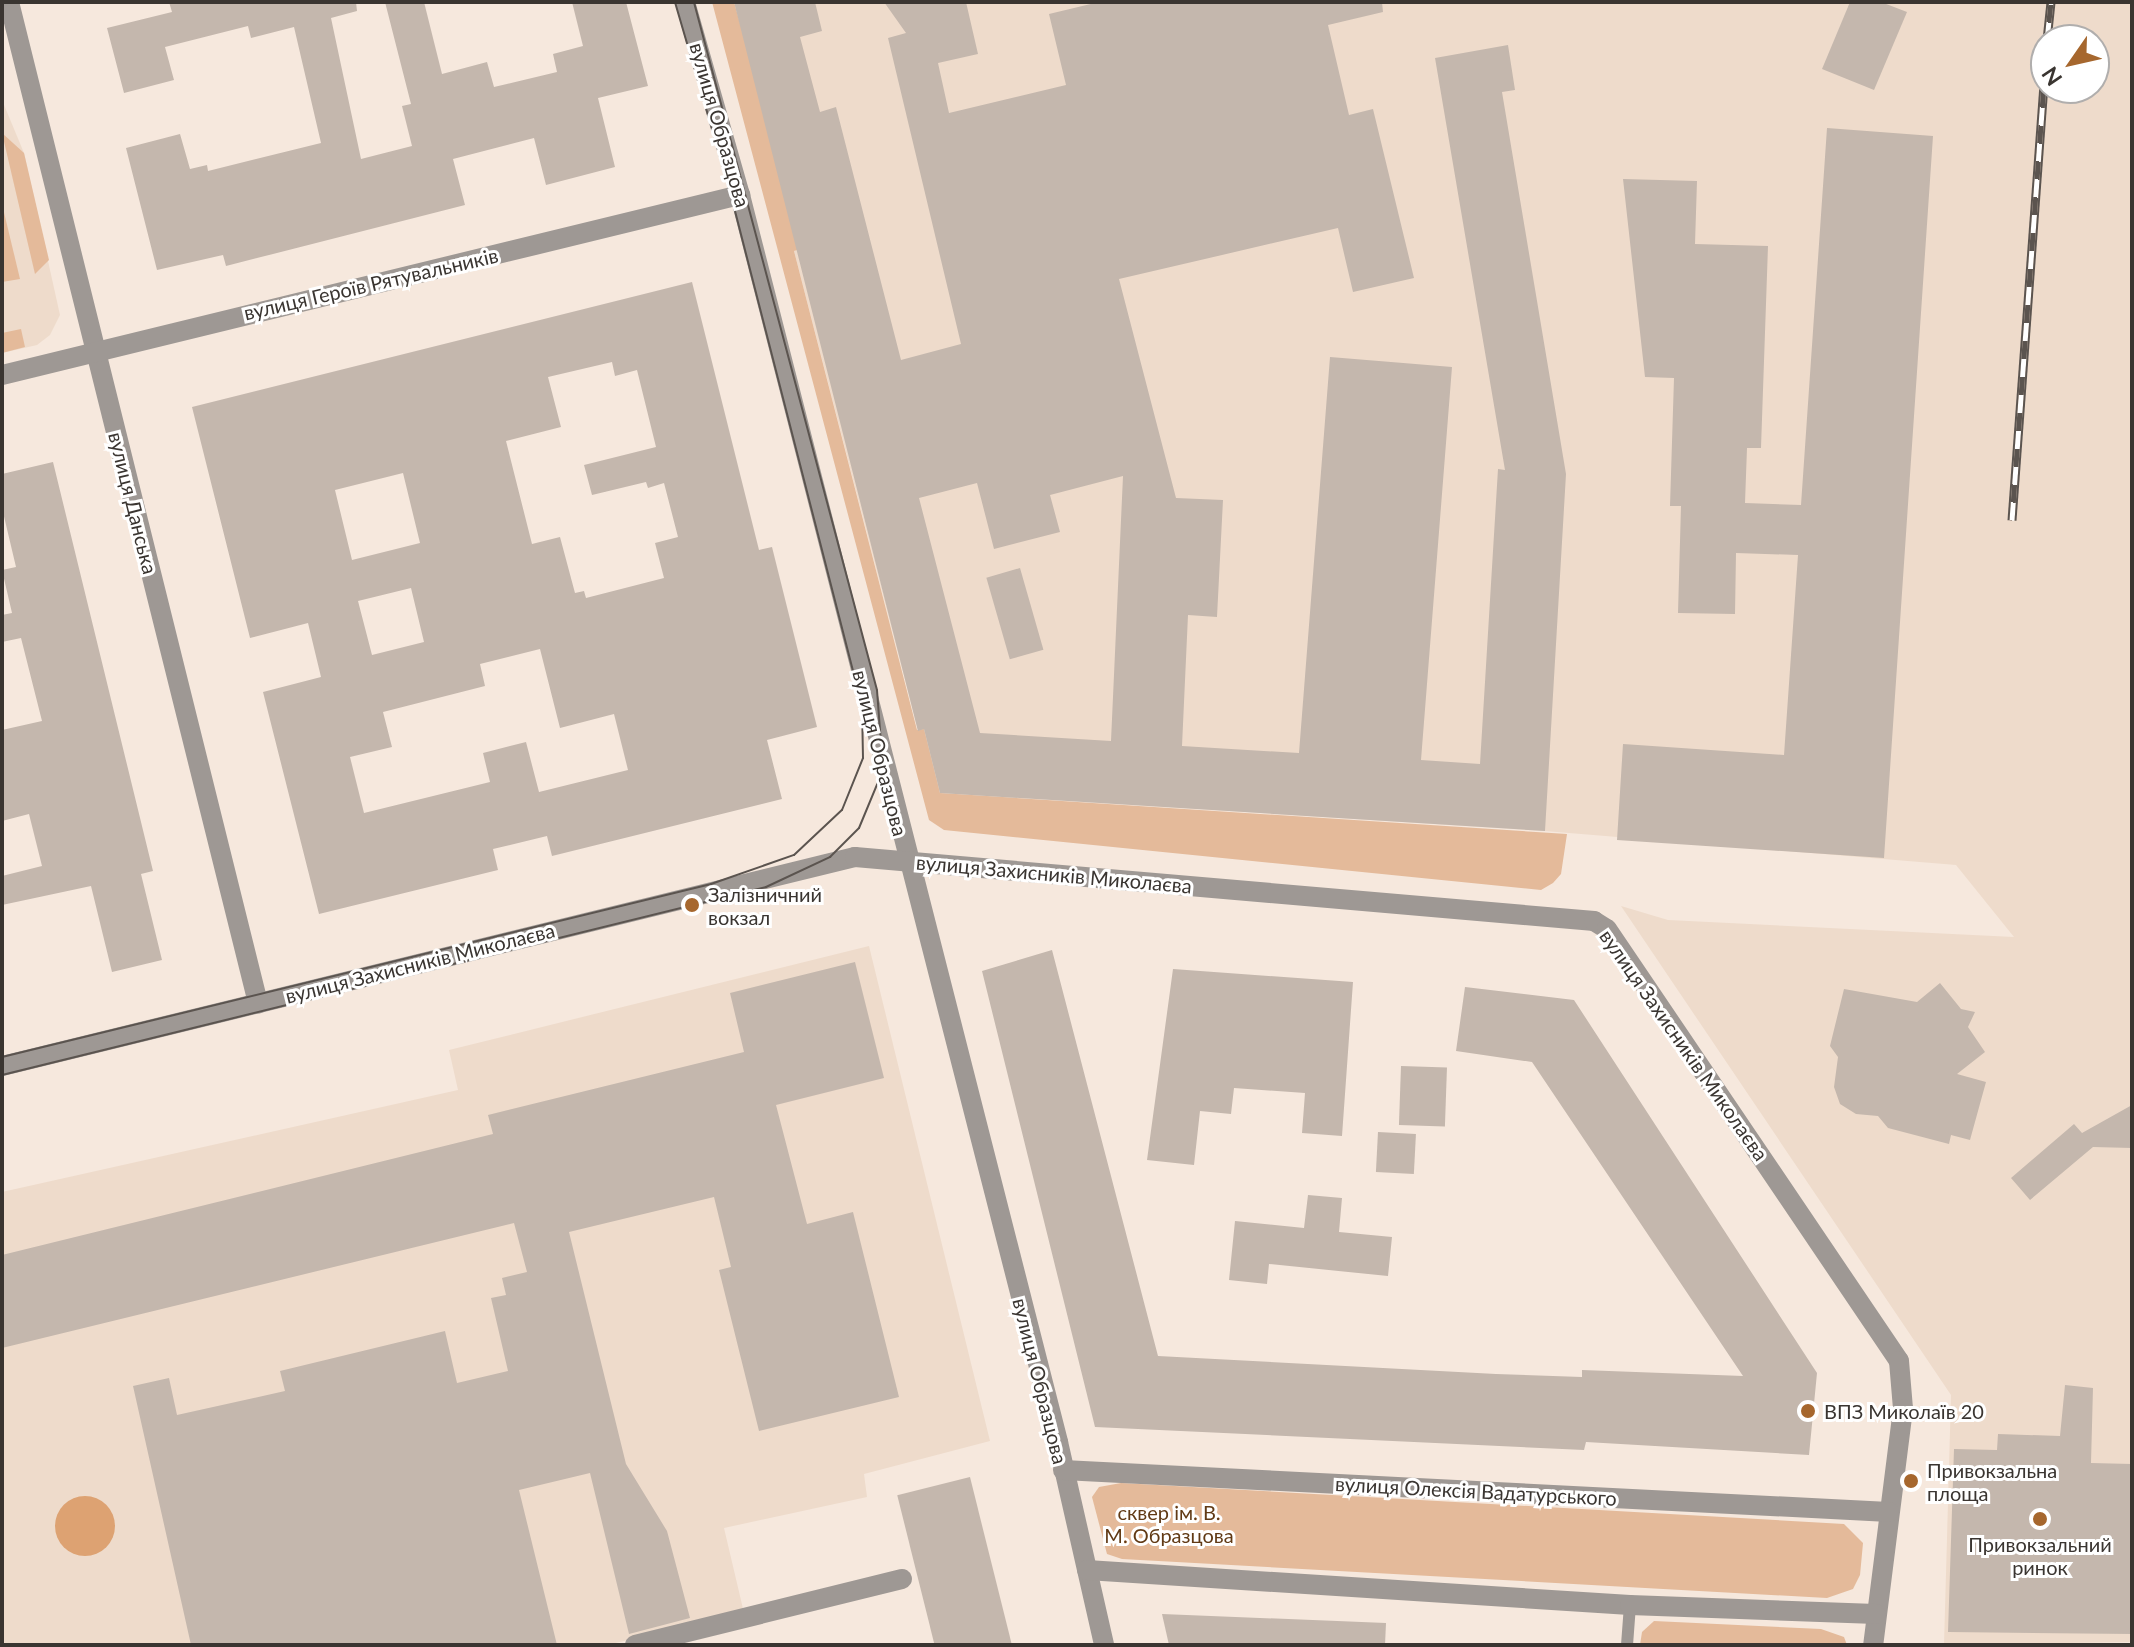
<!DOCTYPE html>
<html>
<head>
<meta charset="utf-8">
<style>
	body { margin:0 }
	#map { position:relative; width:2134px; height:1647px; overflow:hidden; background:#f6e8dd; font-family:Lato,sans-serif }
	div>[style] { position:absolute }
	.built>* { inset:0; background:#eedbcb }
	.green>* { inset:0; background:#e4ba9a }
	.water>* { inset:0; background:#dda272 }
	.round { border-radius:50% }
	.building>* { inset:0; background:#c4b7ad; transform-origin:0 0 }
	.lane>* { height:12px; margin:-6px; padding:0 6px; transform-origin:6px; border-radius:6px; background:#9e9894 }
	.street>* { height:20px; margin:-10px; padding:0 10px; transform-origin:10px; border-radius:10px; background:#9e9894 }
	.tram>* { height:2px; margin:-1px; padding:0 1px; transform-origin:1px; border-radius:1px; background:#5b544f }
	.rail>* { height:9px; margin-top:-4.5px; transform-origin:0; background:repeating-linear-gradient(90deg,#fff 0 18px,#5b544f 0 36px); box-sizing:border-box; border-block:2px solid #5b544f }
	.dots>* { width:22px; height:22px; translate:-50% -50%; box-sizing:border-box; border:4px solid #fff; border-radius:50% }
	span { translate:-50% -50%; white-space:nowrap; text-align:center; line-height:1.15; -webkit-text-stroke:6px #fff; paint-order:stroke }
	.street-label { font-size:20px; color:#3a3531 }
	.poi-label { font-size:20px; color:#3a3531 }
	.left { translate:0 -50%; text-align:left }
	.park-label { font-size:20px; color:#613a15 }
	.frame { position:absolute; inset:0; border:4px solid #3a3531; pointer-events:none }
	.north { position:absolute; left:2030px; top:24px; width:80px; height:80px; box-sizing:border-box; background:#fff; border:2px solid #b0aead; border-radius:50%; rotate:236deg; font-size:22px; font-weight:700; line-height:32px; text-align:center; color:#3a3531 }
	.north::after { content:''; display:block; margin:auto; width:28px; height:36px; background:#a6672e; clip-path:polygon(50% 0,100% 100%,50% 72%,0 100%) }
</style>
</head>
<body>
<div id="map">
	<div class="built">
		<i style="clip-path:polygon(evenodd,734px 2px,2132px 2px,2132px 1642px,1944px 1645px,1951px 1395px,1621px 906px,1668px 920px,2014px 937px,1956px 865px,1545px 831px,940px 793px,918px 731px,794px 251px,803px 248px,734px 2px,2046px 40px,2094px 40px,2094px 88px,2046px 88px,2046px 40px)"></i>
		<i style="clip-path:polygon(2px 100px,24px 153px,60px 315px,50px 335px,37px 345px,2px 353px)"></i>
		<i style="clip-path:polygon(869px 946px,990px 1441px,864px 1474px,867px 1497px,724px 1528px,744px 1613px,607px 1645px,2px 1645px,2px 1192px,458px 1090px,449px 1050px)"></i>
	</div>
	<div class="green">
		<i style="clip-path:polygon(712px 2px,734px 2px,804px 248px,794px 251px,917px 730px,924px 729px,940px 793px,1567px 834px,1561px 874px,1553px 883px,1541px 890px,944px 830px,929px 820px)"></i>
		<i style="clip-path:polygon(2px 133px,24px 153px,28px 170px,49px 260px,35px 274px)"></i>
		<i style="clip-path:polygon(2px 204px,20px 279px,2px 282px)"></i>
		<i style="clip-path:polygon(21px 329px,25px 347px,2px 353px,2px 333px)"></i>
		<i style="clip-path:polygon(1121px 1483px,1844px 1524px,1863px 1543px,1860px 1575px,1853px 1589px,1827px 1598px,1122px 1559px,1107px 1554px,1092px 1497px,1099px 1487px)"></i>
		<i style="clip-path:polygon(1654px 1621px,1821px 1629px,1844px 1637px,1847px 1645px,1640px 1645px,1642px 1632px)"></i>
	</div>
	<div class="water">
		<i class="round" style="left:55px;top:1496px;width:60px;height:60px"></i>
	</div>
	<div class="building">
		<i style="clip-path:polygon(169px 2px,356px 2px,357px 11px,331px 18px,361px 159px,412px 146px,402px 106px,411px 104px,385px 2px,424px 2px,442px 74px,487px 62px,494px 87px,557px 72px,553px 54px,583px 46px,572px 2px,626px 2px,648px 86px,598px 98px,615px 167px,546px 185px,534px 138px,453px 159px,465px 205px,226px 266px,223px 255px,157px 270px,126px 148px,180px 134px,190px 169px,207px 165px,208px 171px,321px 143px,294px 27px,251px 38px,248px 26px,165px 47px,174px 80px,124px 93px,107px 28px,172px 12px)"></i>
		<i style="clip-path:polygon(evenodd,734px 2px,815px 2px,822px 31px,800px 37px,820px 112px,836px 107px,901px 360px,961px 344px,888px 38px,906px 33px,884px 2px,966px 2px,978px 54px,938px 63px,949px 113px,1066px 85px,1049px 14px,1099px 2px,1382px 2px,1383px 12px,1328px 25px,1349px 115px,1373px 109px,1414px 278px,1353px 292px,1338px 228px,1119px 279px,1176px 498px,1223px 500px,1217px 617px,1188px 615px,1182px 746px,1299px 753px,1330px 357px,1452px 367px,1421px 760px,1480px 764px,1498px 469px,1505px 470px,1435px 58px,1508px 45px,1515px 90px,1502px 92px,1566px 474px,1545px 831px,940px 793px,924px 729px,918px 731px,734px 2px,1123px 476px,1111px 741px,980px 733px,919px 498px,977px 483px,994px 549px,1060px 532px,1050px 495px,1123px 476px)"></i>
		<i style="clip-path:polygon(1850px 2px,1881px 2px,1907px 12px,1874px 90px,1822px 69px)"></i>
		<i style="clip-path:polygon(1827px 128px,1933px 136px,1884px 858px,1617px 840px,1623px 744px,1784px 755px,1798px 555px,1736px 553px,1735px 614px,1678px 613px,1681px 506px,1670px 506px,1674px 378px,1645px 377px,1623px 179px,1697px 181px,1695px 244px,1768px 246px,1761px 448px,1747px 448px,1745px 503px,1801px 505px)"></i>
		<i style="clip-path:polygon(evenodd,692px 282px,759px 550px,772px 547px,817px 727px,767px 740px,782px 799px,552px 856px,547px 836px,493px 849px,498px 870px,319px 914px,263px 692px,321px 677px,308px 623px,250px 638px,192px 407px,692px 282px,612px 362px,615px 376px,637px 370px,656px 447px,584px 465px,592px 495px,646px 482px,648px 488px,664px 483px,678px 537px,655px 543px,664px 578px,586px 598px,584px 591px,575px 593px,560px 537px,532px 544px,506px 441px,561px 427px,548px 377px,612px 362px,692px 282px,403px 473px,420px 543px,352px 560px,335px 490px,403px 473px,692px 282px,411px 588px,424px 642px,372px 655px,358px 601px,411px 588px,692px 282px,540px 649px,560px 728px,614px 714px,628px 770px,539px 792px,526px 742px,483px 753px,490px 782px,364px 813px,350px 757px,392px 747px,383px 712px,485px 686px,480px 664px,540px 649px)"></i>
		<i style="clip-path:polygon(53px 462px,153px 871px,141px 874px,162px 960px,112px 972px,91px 886px,2px 905px,2px 876px,42px 866px,29px 814px,2px 821px,2px 730px,42px 721px,21px 638px,2px 642px,2px 615px,12px 613px,2px 570px,16px 567px,2px 508px,2px 474px)"></i>
		<i style="left:1020px;top:568px;width:85px;height:35px;rotate:74deg"></i>
		<i style="clip-path:polygon(1052px 950px,1158px 1356px,1496px 1374px,1582px 1377px,1582px 1370px,1743px 1376px,1532px 1062px,1456px 1051px,1465px 987px,1574px 1000px,1817px 1373px,1809px 1455px,1586px 1442px,1584px 1450px,1095px 1427px,982px 971px)"></i>
		<i style="clip-path:polygon(855px 962px,884px 1078px,776px 1105px,807px 1224px,853px 1212px,899px 1397px,759px 1431px,719px 1270px,731px 1267px,714px 1197px,569px 1232px,626px 1464px,667px 1531px,690px 1618px,629px 1634px,590px 1473px,519px 1490px,557px 1645px,191px 1645px,133px 1386px,169px 1378px,177px 1415px,285px 1391px,280px 1371px,445px 1331px,457px 1383px,508px 1371px,491px 1298px,506px 1295px,502px 1278px,527px 1272px,514px 1223px,2px 1348px,2px 1255px,493px 1134px,488px 1115px,744px 1052px,730px 993px)"></i>
		<i style="clip-path:polygon(1173px 969px,1353px 982px,1342px 1136px,1302px 1133px,1305px 1093px,1234px 1088px,1231px 1114px,1200px 1111px,1194px 1165px,1147px 1160px)"></i>
		<i style="clip-path:polygon(1940px 983px,1961px 1009px,1975px 1012px,1968px 1027px,1985px 1052px,1957px 1074px,1986px 1082px,1970px 1140px,1951px 1135px,1949px 1144px,1888px 1128px,1878px 1116px,1856px 1114px,1840px 1104px,1834px 1087px,1838px 1057px,1830px 1046px,1844px 989px,1917px 1002px)"></i>
		<i style="left:1401px;top:1066px;width:46px;height:59px;rotate:2deg"></i>
		<i style="clip-path:polygon(2132px 1105px,2132px 1148px,2093px 1147px,2030px 1200px,2011px 1178px,2074px 1124px,2082px 1133px)"></i>
		<i style="left:1378px;top:1132px;width:38px;height:40px;rotate:3deg"></i>
		<i style="clip-path:polygon(1308px 1195px,1342px 1198px,1339px 1232px,1392px 1237px,1388px 1276px,1269px 1264px,1267px 1284px,1229px 1280px,1235px 1221px,1304px 1228px)"></i>
		<i style="clip-path:polygon(2065px 1385px,2093px 1388px,2091px 1463px,2132px 1464px,2132px 1634px,1948px 1632px,1954px 1449px,1997px 1450px,1998px 1434px,2060px 1436px)"></i>
		<i style="left:970px;top:1477px;width:173px;height:75px;rotate:76deg"></i>
		<i style="clip-path:polygon(1162px 1614px,1386px 1623px,1385px 1645px,1169px 1645px)"></i>
	</div>
	<div class="lane">
		<i style="left:1627px;top:1645px;width:40px;rotate:-85.7deg"></i>
	</div>
	<div class="street">
		<i style="left:9px;top:2px;width:1032px;rotate:76.03deg"></i>
		<i style="left:685px;top:2px;width:201px;rotate:74.1deg"></i>
		<i style="left:740px;top:195px;width:1287px;rotate:75.69deg"></i>
		<i style="left:1058px;top:1442px;width:208px;rotate:77.2deg"></i>
		<i style="left:2px;top:375px;width:760px;rotate:-13.71deg"></i>
		<i style="left:2px;top:1066px;width:878px;rotate:-13.77deg"></i>
		<i style="left:855px;top:857px;width:742px;rotate:4.95deg"></i>
		<i style="left:1594px;top:921px;width:15px;rotate:32deg"></i>
		<i style="left:1607px;top:929px;width:521px;rotate:55.94deg"></i>
		<i style="left:1899px;top:1361px;width:48px;rotate:85.2deg"></i>
		<i style="left:1903px;top:1409px;width:238px;rotate:97.2deg"></i>
		<i style="left:1063px;top:1470px;width:827px;rotate:2.91deg"></i>
		<i style="left:1087px;top:1570px;width:544px;rotate:3.69deg"></i>
		<i style="left:1630px;top:1605px;width:246px;rotate:2.1deg"></i>
		<i style="left:635px;top:1645px;width:275px;rotate:-13.9deg"></i>
	</div>
	<div class="tram">
		<i style="left:2px;top:1057px;width:730px;rotate:-13.71deg"></i>
		<i style="left:711px;top:884px;width:88px;rotate:-19.3deg"></i>
		<i style="left:794px;top:855px;width:66px;rotate:-43.2deg"></i>
		<i style="left:842px;top:810px;width:56px;rotate:-68deg"></i>
		<i style="left:863px;top:758px;width:52px;rotate:-91.1deg"></i>
		<i style="left:862px;top:706px;width:543px;rotate:-104.39deg"></i>
		<i style="left:727px;top:180px;width:185px;rotate:-106.3deg"></i>
		<i style="left:2px;top:1075px;width:787px;rotate:-13.82deg"></i>
		<i style="left:766px;top:887px;width:71px;rotate:-25.1deg"></i>
		<i style="left:830px;top:857px;width:41px;rotate:-45deg"></i>
		<i style="left:859px;top:828px;width:63px;rotate:-67.5deg"></i>
		<i style="left:883px;top:770px;width:80px;rotate:-94.3deg"></i>
		<i style="left:877px;top:690px;width:712px;rotate:-104.9deg"></i>
	</div>
	<div class="rail">
		<i style="left:2047px;top:40px;width:38px;rotate:-84deg"></i>
		<i style="left:2012px;top:520px;width:466px;rotate:-85.8deg"></i>
	</div>
	<div class="dots">
		<i style="left:692px;top:905px;background:#a6672e"></i>
		<i style="left:1808px;top:1411px;background:#a6672e"></i>
		<i style="left:1911px;top:1481px;background:#a6672e"></i>
		<i style="left:2040px;top:1519px;background:#a6672e"></i>
	</div>
	<div class="street-label">
		<span style="left:720px;top:125px;rotate:74deg">вулиця Образцова</span>
		<span style="left:371px;top:284px;rotate:-13deg">вулиця Героїв Рятувальників</span>
		<span style="left:133px;top:503px;rotate:76deg">вулиця Данська</span>
		<span style="left:880px;top:753px;rotate:76deg">вулиця Образцова</span>
		<span style="left:1054px;top:874px;rotate:5deg">вулиця Захисників Миколаєва</span>
		<span style="left:420px;top:963px;rotate:-14deg">вулиця Захисників Миколаєва</span>
		<span style="left:1684px;top:1045px;rotate:55deg">вулиця Захисників Миколаєва</span>
		<span style="left:1040px;top:1381px;rotate:76deg">вулиця Образцова</span>
		<span style="left:1476px;top:1491px;rotate:3deg">вулиця Олексія Вадатурського</span>
	</div>
	<div class="poi-label">
		<span class="left" style="left:708px;top:906px">Залізничний<br>вокзал</span>
		<span class="left" style="left:1824px;top:1411px">ВПЗ Миколаїв 20</span>
		<span class="left" style="left:1927px;top:1482px">Привокзальна<br>площа</span>
		<span style="left:2040px;top:1556px">Привокзальний<br>ринок</span>
	</div>
	<div class="park-label">
		<span style="left:1169px;top:1524px">сквер ім. В.<br>М. Образцова</span>
	</div>
	<div class="frame"></div>
	<div class="north">N</div>
</div>
</body>
</html>
